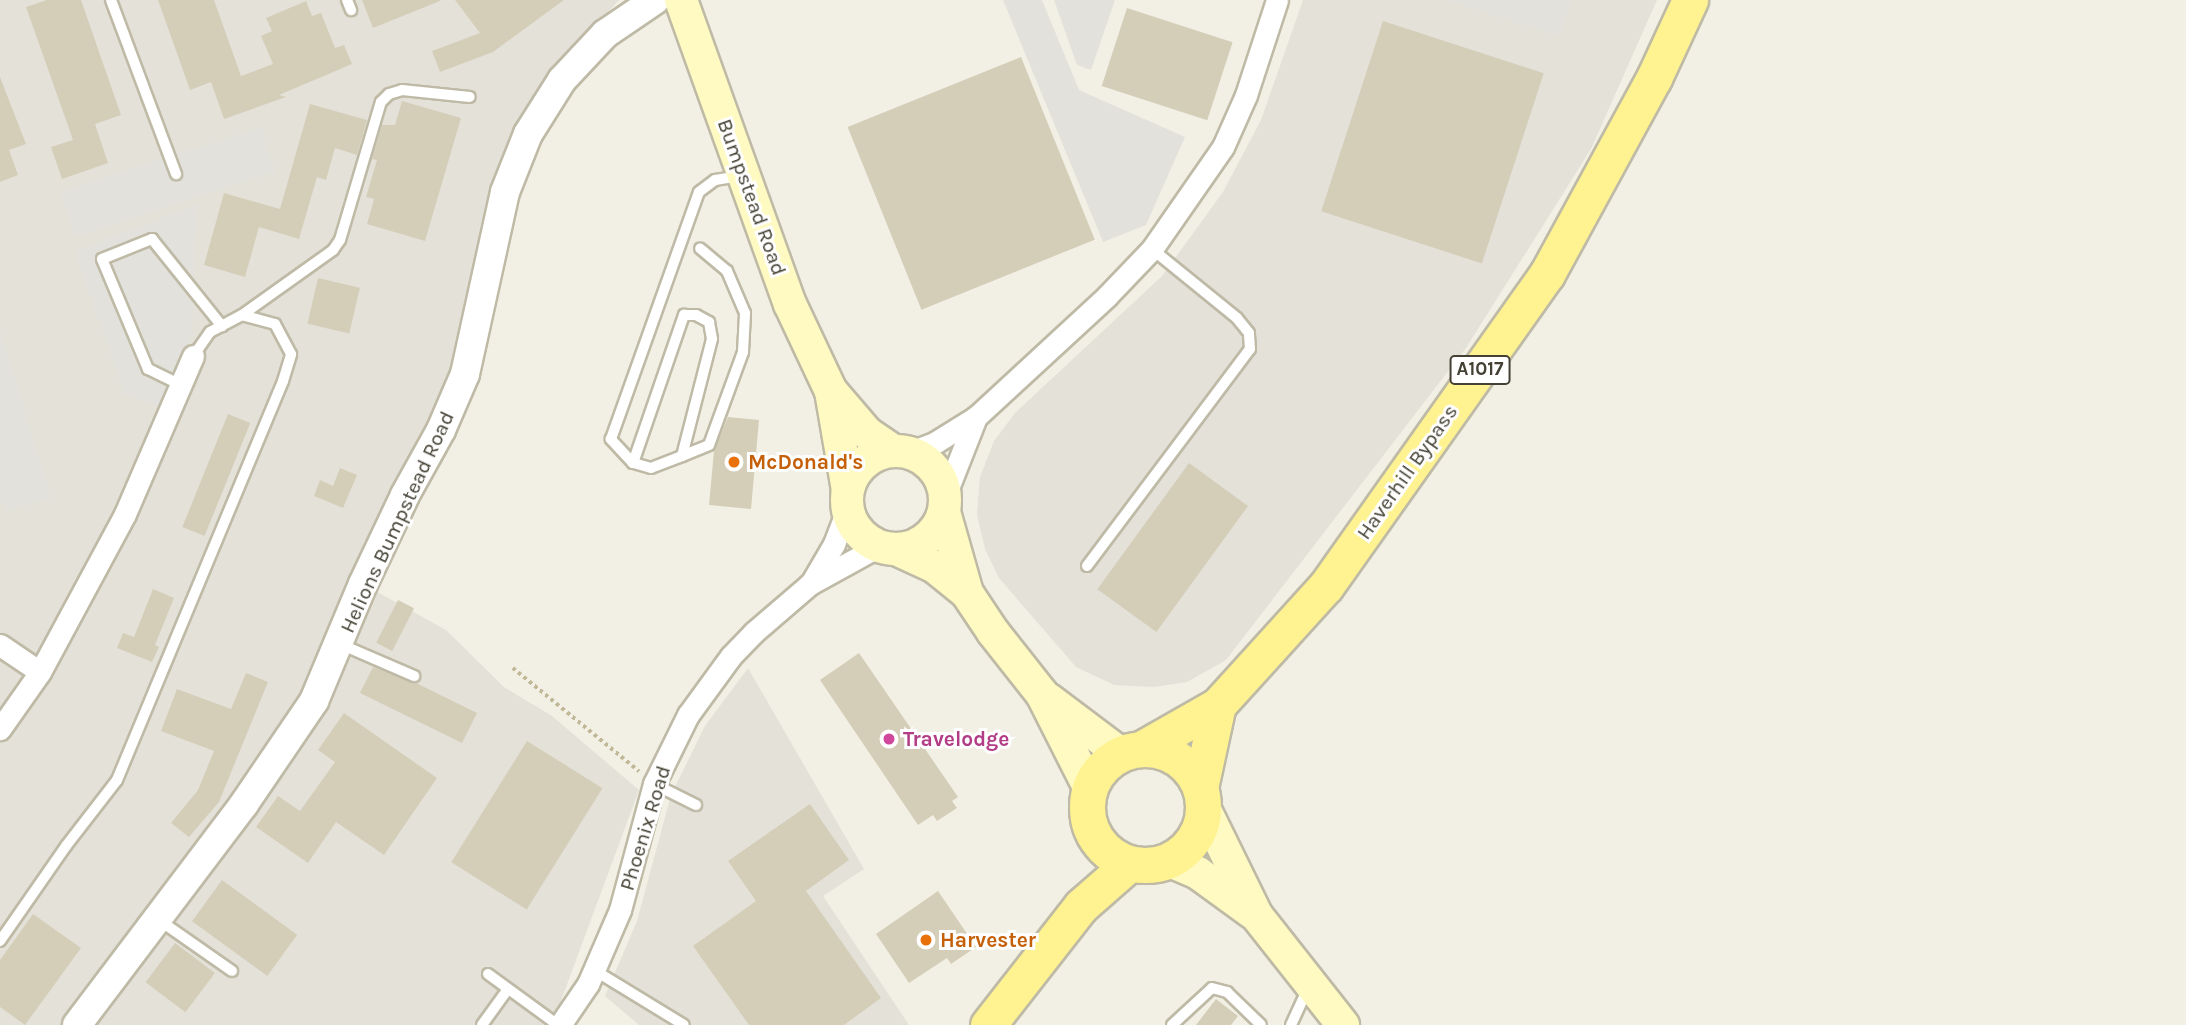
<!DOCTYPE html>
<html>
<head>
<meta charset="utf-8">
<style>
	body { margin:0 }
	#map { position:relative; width:2186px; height:1025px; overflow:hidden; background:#f2f0e4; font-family:Karla,sans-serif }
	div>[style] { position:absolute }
	.industrial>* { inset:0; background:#e4e1d9 }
	.parking>* { inset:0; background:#e3e1dc; transform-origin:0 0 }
	.building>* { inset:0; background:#d4ceb9; transform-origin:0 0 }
	.path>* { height:3.5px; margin-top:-1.75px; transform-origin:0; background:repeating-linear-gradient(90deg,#c0b897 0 3.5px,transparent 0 7px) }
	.roads { filter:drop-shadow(2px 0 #bebaa6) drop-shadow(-2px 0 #bebaa6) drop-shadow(0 2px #bebaa6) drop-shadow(0 -2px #bebaa6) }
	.service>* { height:10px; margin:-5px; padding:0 5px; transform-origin:5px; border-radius:5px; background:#fff }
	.minor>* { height:21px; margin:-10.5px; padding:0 10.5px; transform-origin:10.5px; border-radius:10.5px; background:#fff }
	.tertiary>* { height:28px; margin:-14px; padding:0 14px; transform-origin:14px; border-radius:14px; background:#fff }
	.secondary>* { height:32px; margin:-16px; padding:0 16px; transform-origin:16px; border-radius:16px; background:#fffac1 }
	.secondary>.ring { margin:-16px; padding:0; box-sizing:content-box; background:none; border:32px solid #fffac1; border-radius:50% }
	.primary>* { height:35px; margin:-17.5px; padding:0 17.5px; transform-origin:17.5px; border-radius:17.5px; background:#fff290 }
	.primary>.ring { margin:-17.5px; padding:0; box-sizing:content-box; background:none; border:35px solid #fff290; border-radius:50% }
	.dots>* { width:19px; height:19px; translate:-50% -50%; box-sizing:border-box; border:4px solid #fff; border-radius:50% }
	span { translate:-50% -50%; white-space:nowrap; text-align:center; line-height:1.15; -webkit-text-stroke:6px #fff; paint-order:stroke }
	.shield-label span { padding:2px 5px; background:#fff; border:2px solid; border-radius:5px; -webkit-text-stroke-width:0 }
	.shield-label { font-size:19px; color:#444134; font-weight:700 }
	.street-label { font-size:21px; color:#444134 }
	.food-label { font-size:21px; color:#c56008; font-weight:700 }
	.left { translate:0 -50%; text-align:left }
	.hotel-label { font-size:21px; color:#b23c85; font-weight:700 }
</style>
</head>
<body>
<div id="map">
	<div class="industrial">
		<i style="clip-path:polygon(0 0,619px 0,556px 69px,465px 374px,363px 584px,446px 630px,504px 687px,552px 716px,639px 790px,552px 1025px,0 1025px)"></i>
		<i style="clip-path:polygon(1303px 0,1657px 0,1591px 149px,1466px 348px,1226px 660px,1187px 682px,1154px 687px,1114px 685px,1076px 667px,999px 578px,985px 549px,977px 515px,980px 477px,994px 441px,1015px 413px,1162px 276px,1223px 192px,1261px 120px)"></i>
		<i style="clip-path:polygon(748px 668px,864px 869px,823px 896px,909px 1025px,639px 1025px,605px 996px,637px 921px,671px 795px,705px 726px)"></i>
	</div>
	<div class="parking">
		<i style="clip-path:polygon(1003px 0,1042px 0,1079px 90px,1185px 137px,1146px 225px,1103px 242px)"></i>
		<i style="clip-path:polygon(1054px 0,1115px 0,1091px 70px,1077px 65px)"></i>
		<i style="clip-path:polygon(1448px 0,1572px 0,1560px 37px)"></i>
		<i style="left:261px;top:127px;width:47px;height:211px;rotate:72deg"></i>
		<i style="clip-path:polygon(197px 205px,192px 337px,158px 407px,124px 394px,75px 251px)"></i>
		<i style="clip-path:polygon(0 329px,51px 498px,5px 512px,0 496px)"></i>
	</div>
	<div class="building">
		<i style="clip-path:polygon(47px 0,81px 0,121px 115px,95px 124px,108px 163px,62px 179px,51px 147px,73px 140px,26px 7px)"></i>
		<i style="clip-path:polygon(158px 0,214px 0,241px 76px,273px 64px,261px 36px,272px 31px,266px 18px,306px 1px,312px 16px,321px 13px,335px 48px,344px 45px,352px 64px,279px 95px,286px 97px,224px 119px,211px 82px,190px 90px)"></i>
		<i style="clip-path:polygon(362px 0,440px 0,440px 1px,373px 28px)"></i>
		<i style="clip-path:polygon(455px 0,564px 0,493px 52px,440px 72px,432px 51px,480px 33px)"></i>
		<i style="left:1127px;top:8px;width:111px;height:82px;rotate:18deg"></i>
		<i style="left:1383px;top:21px;width:169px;height:200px;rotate:18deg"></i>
		<i style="left:1021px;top:57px;width:197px;height:187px;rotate:68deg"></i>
		<i style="clip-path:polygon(0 77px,26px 144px,9px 150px,18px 175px,0 182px)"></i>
		<i style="clip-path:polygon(402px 101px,461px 118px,425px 241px,367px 224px,374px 199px,366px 197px,377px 160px,372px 159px,382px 125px,395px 125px)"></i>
		<i style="clip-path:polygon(310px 104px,367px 120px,357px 155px,335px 148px,326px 180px,317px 177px,299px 239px,259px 227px,245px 277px,204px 265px,224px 193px,280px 209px)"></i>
		<i style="left:318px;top:278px;width:43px;height:47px;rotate:13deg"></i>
		<i style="left:228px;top:414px;width:24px;height:122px;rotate:22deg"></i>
		<i style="clip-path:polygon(728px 417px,759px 420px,751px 509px,709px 505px,714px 451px)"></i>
		<i style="left:1189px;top:463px;width:73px;height:156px;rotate:36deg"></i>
		<i style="clip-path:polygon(340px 468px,357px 475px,343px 508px,314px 496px,320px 480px,333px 486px)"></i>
		<i style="clip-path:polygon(153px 589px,174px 598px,155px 645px,159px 647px,152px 662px,117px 648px,123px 633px,134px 637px)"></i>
		<i style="left:398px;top:600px;width:18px;height:48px;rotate:27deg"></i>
		<i style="clip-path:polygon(859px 653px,958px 797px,952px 801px,957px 808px,937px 821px,933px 815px,918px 825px,820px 680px)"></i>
		<i style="clip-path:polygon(373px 667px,416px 683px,477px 713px,462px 743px,360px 693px)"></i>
		<i style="clip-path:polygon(246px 673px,268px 682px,219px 802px,189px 837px,171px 823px,198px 790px,214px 751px,161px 731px,177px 689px,231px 709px)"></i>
		<i style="clip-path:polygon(344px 713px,437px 778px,384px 855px,336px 822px,308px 863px,256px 827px,278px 796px,300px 811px,335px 762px,318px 750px)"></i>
		<i style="left:527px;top:741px;width:89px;height:143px;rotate:32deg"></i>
		<i style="clip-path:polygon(810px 804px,849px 860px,806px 891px,881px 998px,844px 1025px,749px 1025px,693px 946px,756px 901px,728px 861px)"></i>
		<i style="left:222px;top:880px;width:93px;height:51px;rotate:36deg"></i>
		<i style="clip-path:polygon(938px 891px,976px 947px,951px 964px,947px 958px,909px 983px,876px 934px)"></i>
		<i style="clip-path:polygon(33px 914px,81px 948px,25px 1025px,0 1007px,0 960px)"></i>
		<i style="left:175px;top:943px;width:50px;height:49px;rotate:37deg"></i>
		<i style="clip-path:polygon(1216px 999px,1238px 1016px,1231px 1025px,1196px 1025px)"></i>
	</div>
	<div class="path">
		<i style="left:513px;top:668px;width:163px;rotate:39.3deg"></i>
	</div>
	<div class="roads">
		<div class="service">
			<i style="left:111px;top:0;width:186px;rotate:69.5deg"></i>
			<i style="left:347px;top:0;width:11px;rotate:68deg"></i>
			<i style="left:242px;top:315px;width:112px;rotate:-35.5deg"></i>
			<i style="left:333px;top:250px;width:12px;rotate:-55deg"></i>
			<i style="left:340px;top:240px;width:144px;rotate:-73.5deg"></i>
			<i style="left:381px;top:102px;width:11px;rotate:-45deg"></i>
			<i style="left:389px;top:94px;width:14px;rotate:-17deg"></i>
			<i style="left:402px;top:90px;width:68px;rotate:5.9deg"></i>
			<i style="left:181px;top:385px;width:37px;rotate:-154deg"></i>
			<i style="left:148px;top:369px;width:119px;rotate:-112.7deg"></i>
			<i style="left:102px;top:259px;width:54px;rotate:-21.8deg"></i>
			<i style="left:152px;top:239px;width:112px;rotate:51.2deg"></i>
			<i style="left:682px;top:456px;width:29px;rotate:-22deg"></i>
			<i style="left:709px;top:445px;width:99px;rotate:-69.9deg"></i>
			<i style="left:743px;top:352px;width:39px;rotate:-87deg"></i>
			<i style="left:745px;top:313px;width:46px;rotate:-113.2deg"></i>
			<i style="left:727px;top:271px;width:35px;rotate:-140deg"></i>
			<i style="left:633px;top:463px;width:157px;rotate:-71deg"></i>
			<i style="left:684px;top:315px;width:12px"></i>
			<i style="left:696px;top:315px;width:15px;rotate:28deg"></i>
			<i style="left:709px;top:322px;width:17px;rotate:80deg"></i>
			<i style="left:712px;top:339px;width:121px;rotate:104.4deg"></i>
			<i style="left:682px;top:456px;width:33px;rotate:159deg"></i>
			<i style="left:651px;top:468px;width:19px;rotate:-164deg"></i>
			<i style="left:633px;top:463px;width:33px;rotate:-133deg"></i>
			<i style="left:611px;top:439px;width:262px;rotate:-70.4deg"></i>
			<i style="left:699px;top:192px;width:20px;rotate:-37deg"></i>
			<i style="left:715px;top:180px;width:26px;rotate:-9deg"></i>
			<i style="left:1087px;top:566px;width:271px;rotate:-53.1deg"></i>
			<i style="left:1250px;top:349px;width:16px;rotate:-94deg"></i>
			<i style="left:1249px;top:333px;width:19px;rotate:-129deg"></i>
			<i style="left:1237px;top:318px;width:109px;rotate:-140.9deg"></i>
			<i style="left:340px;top:644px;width:81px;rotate:23.4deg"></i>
			<i style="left:654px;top:784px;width:47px;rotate:26.6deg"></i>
			<i style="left:159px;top:920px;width:89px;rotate:34.9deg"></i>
			<i style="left:0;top:941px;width:116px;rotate:-55.2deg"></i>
			<i style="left:66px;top:846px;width:83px;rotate:-52.3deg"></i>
			<i style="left:117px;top:780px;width:432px;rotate:-67.4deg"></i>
			<i style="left:283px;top:381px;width:28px;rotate:-73deg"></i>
			<i style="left:291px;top:354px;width:34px;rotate:-118deg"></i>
			<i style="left:275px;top:324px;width:34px;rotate:-165deg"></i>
			<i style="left:242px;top:315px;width:36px;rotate:152deg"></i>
			<i style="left:210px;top:332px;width:29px;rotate:125deg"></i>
			<i style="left:594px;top:970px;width:105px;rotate:31.4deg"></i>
			<i style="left:488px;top:974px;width:87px;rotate:36.1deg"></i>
			<i style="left:482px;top:1025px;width:44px;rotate:-54.2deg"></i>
			<i style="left:1172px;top:1025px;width:54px;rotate:-42.8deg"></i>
			<i style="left:1212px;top:988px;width:16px;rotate:15deg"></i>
			<i style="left:1227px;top:992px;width:47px;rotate:44.1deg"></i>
			<i style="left:1291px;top:1025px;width:41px;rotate:-65.3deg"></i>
		</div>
		<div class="minor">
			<i style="left:908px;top:453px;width:30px;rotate:-21deg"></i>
			<i style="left:936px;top:442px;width:47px;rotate:-32deg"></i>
			<i style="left:976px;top:417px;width:178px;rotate:-42.7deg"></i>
			<i style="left:1107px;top:296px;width:65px;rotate:-46.2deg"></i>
			<i style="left:1152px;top:249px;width:124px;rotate:-55.2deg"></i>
			<i style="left:1223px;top:147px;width:57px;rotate:-66.1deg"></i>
			<i style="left:1246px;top:95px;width:100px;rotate:-71.9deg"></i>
			<i style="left:945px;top:496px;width:85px;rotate:-68.6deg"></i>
			<i style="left:813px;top:580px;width:42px;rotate:-59.7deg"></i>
			<i style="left:834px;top:544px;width:39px;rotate:-69deg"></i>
			<i style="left:0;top:645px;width:48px;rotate:34deg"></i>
			<i style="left:40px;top:672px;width:70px;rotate:125.1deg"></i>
			<i style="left:40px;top:672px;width:179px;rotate:-61.7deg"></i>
			<i style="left:125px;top:514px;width:172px;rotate:-66.7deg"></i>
			<i style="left:560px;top:1025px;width:50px;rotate:-55.7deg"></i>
			<i style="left:588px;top:984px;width:81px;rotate:-66.6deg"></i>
			<i style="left:620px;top:910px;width:131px;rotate:-74.9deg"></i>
			<i style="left:654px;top:784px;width:77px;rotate:-63.8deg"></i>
			<i style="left:688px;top:715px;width:73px;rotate:-53.9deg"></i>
			<i style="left:731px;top:656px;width:32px;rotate:-46deg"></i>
			<i style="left:753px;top:633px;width:75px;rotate:-40.7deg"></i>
			<i style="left:810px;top:584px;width:79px;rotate:-28.8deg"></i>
		</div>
		<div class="tertiary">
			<i style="left:77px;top:1025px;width:277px;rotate:-52.9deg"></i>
			<i style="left:244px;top:804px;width:125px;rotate:-55.8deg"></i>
			<i style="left:314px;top:701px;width:127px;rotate:-67.3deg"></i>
			<i style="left:363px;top:584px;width:98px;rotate:-64.7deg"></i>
			<i style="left:405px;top:495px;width:74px;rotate:-61deg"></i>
			<i style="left:441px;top:430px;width:61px;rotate:-66.8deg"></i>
			<i style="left:465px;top:374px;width:186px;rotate:-77.6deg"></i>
			<i style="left:505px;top:192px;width:62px;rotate:-68.4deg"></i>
			<i style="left:528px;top:134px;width:64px;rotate:-57.8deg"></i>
			<i style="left:562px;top:80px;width:63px;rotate:-46.9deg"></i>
			<i style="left:605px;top:34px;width:60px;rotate:-34.2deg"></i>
		</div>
		<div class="secondary">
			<i style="left:681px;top:0;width:323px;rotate:70.3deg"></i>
			<i style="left:790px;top:304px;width:96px;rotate:64.8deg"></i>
			<i style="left:831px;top:391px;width:55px;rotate:49.4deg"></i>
			<i style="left:867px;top:433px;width:32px;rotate:34deg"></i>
			<i style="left:831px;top:391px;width:100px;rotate:80.3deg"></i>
			<i class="ring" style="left:847px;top:451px;width:66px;height:66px"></i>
			<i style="left:944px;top:512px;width:84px;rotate:74.1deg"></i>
			<i style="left:967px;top:593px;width:47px;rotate:56.3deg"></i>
			<i style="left:993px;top:632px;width:79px;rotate:51.7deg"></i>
			<i style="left:1042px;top:694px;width:104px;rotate:63.2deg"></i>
			<i style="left:896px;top:549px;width:43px;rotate:24.8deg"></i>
			<i style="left:935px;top:567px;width:41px;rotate:39.1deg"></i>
			<i style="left:1048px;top:699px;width:91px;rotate:37deg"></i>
			<i style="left:1204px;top:808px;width:120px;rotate:63.9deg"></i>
			<i style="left:1257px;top:916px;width:139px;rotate:51.7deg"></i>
			<i style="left:1170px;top:861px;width:30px;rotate:23deg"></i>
			<i style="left:1198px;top:873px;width:68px;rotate:36deg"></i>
		</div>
		<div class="primary">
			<i class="ring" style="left:1087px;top:749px;width:81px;height:81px"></i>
			<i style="left:1141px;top:749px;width:89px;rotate:-29.7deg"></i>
			<i style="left:1218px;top:705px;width:161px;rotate:-47.8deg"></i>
			<i style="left:1326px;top:586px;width:382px;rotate:-54.7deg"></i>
			<i style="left:1547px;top:274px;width:223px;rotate:-61.4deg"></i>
			<i style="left:1654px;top:78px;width:86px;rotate:-65.2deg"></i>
			<i style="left:1200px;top:788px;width:85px;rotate:-77.8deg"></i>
			<i style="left:988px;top:1025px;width:151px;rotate:-52deg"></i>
			<i style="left:1081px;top:906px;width:64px;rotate:-41.2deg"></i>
		</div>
	</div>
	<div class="dots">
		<i style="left:734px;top:462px;background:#e8710a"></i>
		<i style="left:889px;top:739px;background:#d1479c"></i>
		<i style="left:926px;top:940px;background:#e8710a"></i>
	</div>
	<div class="shield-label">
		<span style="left:1480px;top:370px">A1017</span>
	</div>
	<div class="street-label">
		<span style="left:752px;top:197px;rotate:70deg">Bumpstead Road</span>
		<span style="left:1407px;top:472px;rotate:-55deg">Haverhill Bypass</span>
		<span style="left:397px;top:522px;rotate:-65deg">Helions Bumpstead Road</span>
		<span style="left:645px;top:828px;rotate:-73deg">Phoenix Road</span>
	</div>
	<div class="food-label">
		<span class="left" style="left:748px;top:462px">McDonald's</span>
		<span class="left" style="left:940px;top:940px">Harvester</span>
	</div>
	<div class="hotel-label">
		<span class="left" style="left:903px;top:739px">Travelodge</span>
	</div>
</div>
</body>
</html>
